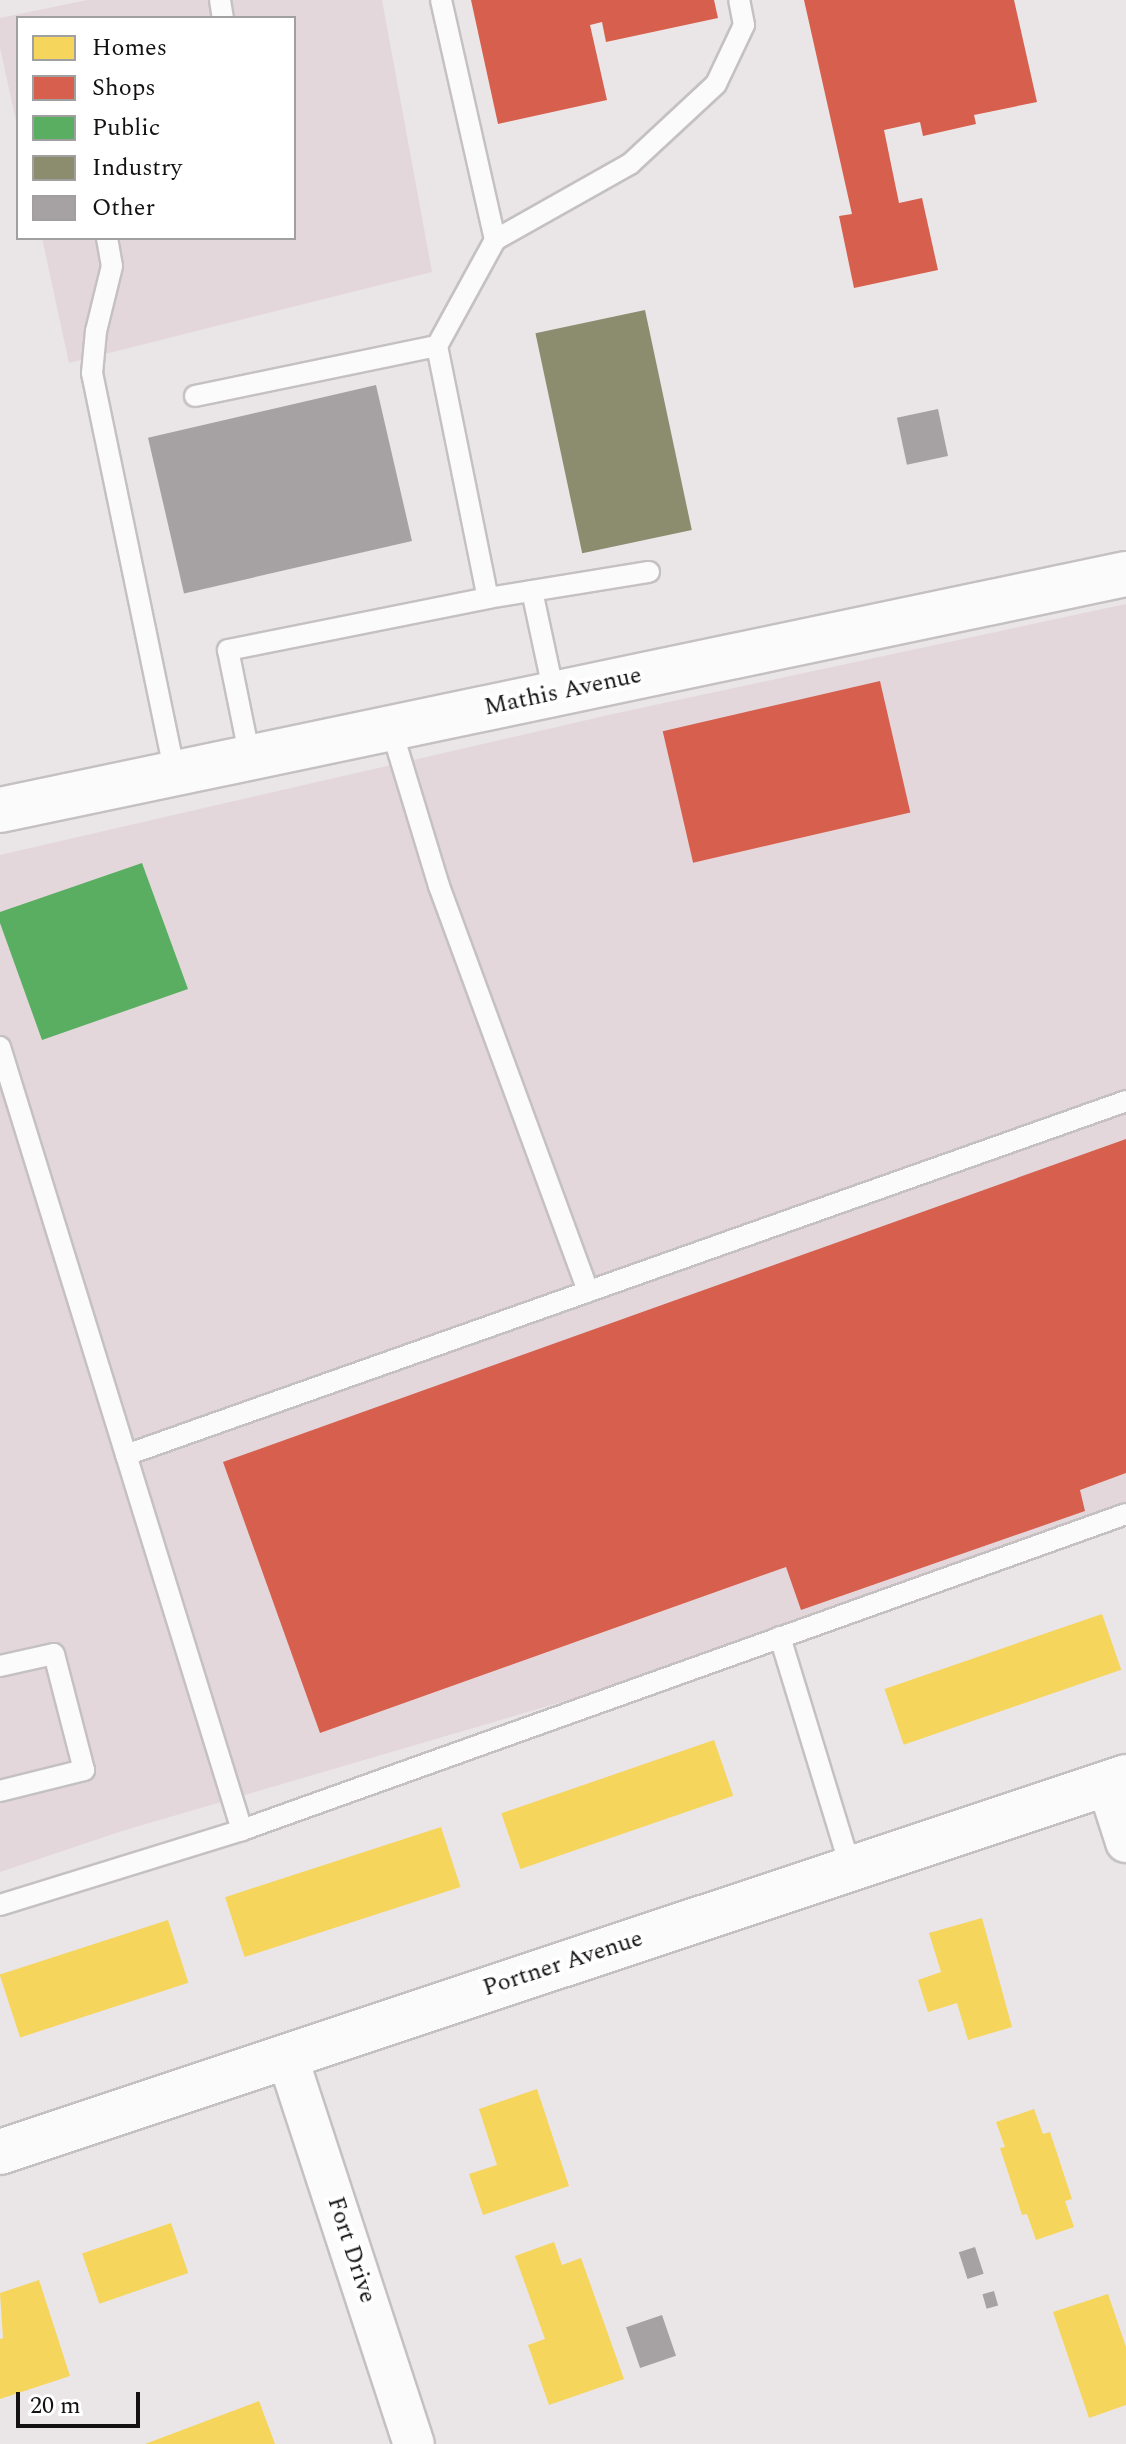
<!DOCTYPE html>
<html>
<head>
<meta charset="utf-8">
<style>
	body { margin:0 }
	#map { position:relative; width:1126px; height:2444px; overflow:hidden; background:#eae5e7; font-family:Spectral,serif }
	div>[style] { position:absolute }
	.built>* { inset:0; background:#e4d7db }
	.homes>* { inset:0; background:#f6d55c; transform-origin:0 0 }
	.shops>* { inset:0; background:#d6604d; transform-origin:0 0 }
	.public>* { inset:0; background:#5aae61 }
	.industry>* { inset:0; background:#8c8c6e; transform-origin:0 0 }
	.building>* { inset:0; background:#a6a2a3; transform-origin:0 0 }
	.roads { filter:drop-shadow(2px 0 #c5c1c2) drop-shadow(-2px 0 #c5c1c2) drop-shadow(0 2px #c5c1c2) drop-shadow(0 -2px #c5c1c2) }
	.service>* { height:20px; margin:-10px; padding:0 10px; transform-origin:10px; border-radius:10px; background:#fcfbfb }
	.minor>* { height:40px; margin:-20px; padding:0 20px; transform-origin:20px; border-radius:20px; background:#fcfbfb }
	.tertiary>* { height:44px; margin:-22px; padding:0 22px; transform-origin:22px; border-radius:22px; background:#fcfbfb }
	span { translate:-50% -50%; white-space:nowrap; text-align:center; line-height:1.15; -webkit-text-stroke:8px #fff; paint-order:stroke }
	.street-label { font-size:24px; color:#141112 }
	.legend { position:absolute; left:16px; top:16px; width:280px; height:224px; box-sizing:border-box; background:#fff; border:2px solid #a1a0a0; margin:0; padding:10px 14px; list-style:none; font-size:24px; color:#141112 }
	.legend li { display:flex; align-items:center; gap:16px; height:40px }
	.legend b { width:40px; border:2px solid #a1a0a0 }
	.scale { position:absolute; left:16px; top:2392px; width:124px; height:36px; box-sizing:border-box; border:4px solid #141112; border-top:0; padding-left:10px; font-size:24px; line-height:28px; white-space:nowrap; color:#141112; -webkit-text-stroke:6px #fff; paint-order:stroke }
</style>
</head>
<body>
<div id="map">
	<div class="built">
		<i style="clip-path:polygon(87px 0,382px 0,432px 272px,69px 363px,42px 238px,294px 238px,294px 18px,18px 18px,18px 130px,0 48px,0 18px)"></i>
		<i style="clip-path:polygon(1126px 604px,1126px 1523px,657px 1674px,122px 1831px,0 1872px,0 855px,613px 714px)"></i>
	</div>
	<div class="homes">
		<i style="left:1102px;top:1614px;width:59px;height:230px;rotate:71deg"></i>
		<i style="left:714px;top:1740px;width:59px;height:225px;rotate:71deg"></i>
		<i style="left:441px;top:1827px;width:63px;height:227px;rotate:72deg"></i>
		<i style="clip-path:polygon(982px 1918px,1012px 2027px,968px 2040px,957px 2003px,928px 2012px,918px 1980px,941px 1972px,929px 1933px)"></i>
		<i style="left:168px;top:1920px;width:66px;height:177px;rotate:72deg"></i>
		<i style="clip-path:polygon(537px 2089px,569px 2186px,483px 2215px,469px 2174px,497px 2165px,479px 2109px)"></i>
		<i style="clip-path:polygon(1034px 2109px,1043px 2134px,1050px 2132px,1072px 2199px,1065px 2201px,1074px 2227px,1036px 2240px,1027px 2214px,1022px 2215px,1000px 2148px,1005px 2147px,996px 2122px)"></i>
		<i style="left:171px;top:2223px;width:53px;height:94px;rotate:71deg"></i>
		<i style="clip-path:polygon(554px 2242px,562px 2265px,581px 2258px,624px 2379px,549px 2405px,528px 2345px,545px 2339px,515px 2256px)"></i>
		<i style="clip-path:polygon(39px 2280px,70px 2376px,0 2399px,0 2339px,3px 2338px,0 2293px)"></i>
		<i style="clip-path:polygon(1108px 2294px,1126px 2347px,1126px 2405px,1089px 2418px,1053px 2312px)"></i>
		<i style="clip-path:polygon(259px 2401px,275px 2444px,145px 2444px)"></i>
	</div>
	<div class="shops">
		<i style="clip-path:polygon(471px 0,714px 0,718px 18px,606px 42px,602px 22px,590px 25px,607px 100px,498px 124px)"></i>
		<i style="clip-path:polygon(804px 0,1014px 0,1037px 102px,974px 115px,976px 124px,923px 136px,920px 122px,884px 130px,899px 203px,922px 198px,938px 270px,854px 288px,839px 216px,852px 214px)"></i>
		<i style="left:880px;top:681px;width:135px;height:223px;rotate:77deg"></i>
		<i style="clip-path:polygon(1126px 1139px,1126px 1473px,1080px 1490px,1085px 1511px,801px 1610px,786px 1567px,320px 1733px,223px 1462px)"></i>
	</div>
	<div class="public">
		<i style="clip-path:polygon(142px 863px,188px 989px,42px 1040px,0 923px,0 912px)"></i>
	</div>
	<div class="industry">
		<i style="left:645px;top:310px;width:225px;height:112px;rotate:78deg"></i>
	</div>
	<div class="building">
		<i style="left:376px;top:385px;width:160px;height:234px;rotate:77deg"></i>
		<i style="left:938px;top:409px;width:48px;height:42px;rotate:78deg"></i>
		<i style="left:975px;top:2247px;width:28px;height:17px;rotate:72deg"></i>
		<i style="left:994px;top:2291px;width:15px;height:12px;rotate:74deg"></i>
		<i style="left:662px;top:2315px;width:43px;height:38px;rotate:71deg"></i>
	</div>
	<div class="roads">
		<div class="service">
			<i style="left:220px;top:0;width:18px;rotate:81deg"></i>
			<i style="left:441px;top:0;width:246px;rotate:77.3deg"></i>
			<i style="left:495px;top:240px;width:155px;rotate:-29.4deg"></i>
			<i style="left:630px;top:164px;width:117px;rotate:-42.9deg"></i>
			<i style="left:716px;top:84px;width:65px;rotate:-64.6deg"></i>
			<i style="left:744px;top:25px;width:25px;rotate:-101deg"></i>
			<i style="left:107px;top:238px;width:28px;rotate:80deg"></i>
			<i style="left:112px;top:266px;width:67px;rotate:103.8deg"></i>
			<i style="left:96px;top:331px;width:42px;rotate:95.4deg"></i>
			<i style="left:92px;top:373px;width:409px;rotate:78.3deg"></i>
			<i style="left:437px;top:346px;width:121px;rotate:-61.3deg"></i>
			<i style="left:195px;top:396px;width:247px;rotate:-11.7deg"></i>
			<i style="left:437px;top:346px;width:257px;rotate:78.6deg"></i>
			<i style="left:532px;top:591px;width:105px;rotate:77.9deg"></i>
			<i style="left:391px;top:728px;width:165px;rotate:73.1deg"></i>
			<i style="left:439px;top:886px;width:432px;rotate:69.8deg"></i>
			<i style="left:250px;top:758px;width:110px;rotate:-101.5deg"></i>
			<i style="left:228px;top:650px;width:265px;rotate:-11.3deg"></i>
			<i style="left:488px;top:598px;width:163px;rotate:-9.2deg"></i>
			<i style="left:0;top:1047px;width:820px;rotate:72.83deg"></i>
			<i style="left:126px;top:1455px;width:1061px;rotate:-19.49deg"></i>
			<i style="left:780px;top:1637px;width:243px;rotate:73deg"></i>
			<i style="left:0;top:1666px;width:55px;rotate:-12.5deg"></i>
			<i style="left:54px;top:1654px;width:120px;rotate:75.5deg"></i>
			<i style="left:84px;top:1770px;width:87px;rotate:166deg"></i>
			<i style="left:0;top:1905px;width:253px;rotate:-17.2deg"></i>
			<i style="left:242px;top:1830px;width:939px;rotate:-19.67deg"></i>
		</div>
		<div class="minor">
			<i style="left:1107px;top:1783px;width:62px;rotate:72.1deg"></i>
			<i style="left:287px;top:2056px;width:408px;rotate:71.9deg"></i>
		</div>
		<div class="tertiary">
			<i style="left:0;top:810px;width:1150px;rotate:-11.84deg"></i>
			<i style="left:0;top:2152px;width:1187px;rotate:-18.42deg"></i>
		</div>
	</div>
	<div class="street-label">
		<span style="left:563px;top:692px;rotate:-12deg">Mathis Avenue</span>
		<span style="left:563px;top:1964px;rotate:-18deg">Portner Avenue</span>
		<span style="left:351px;top:2250px;rotate:72deg">Fort Drive</span>
	</div>
	<ul class="legend">
	<li><b style="height:22px;background:#f6d55c"></b>Homes</li>
	<li><b style="height:22px;background:#d6604d"></b>Shops</li>
	<li><b style="height:22px;background:#5aae61"></b>Public</li>
	<li><b style="height:22px;background:#8c8c6e"></b>Industry</li>
	<li><b style="height:22px;background:#a6a2a3"></b>Other</li>
	</ul>
	<div class="scale">20 m</div>
</div>
</body>
</html>
